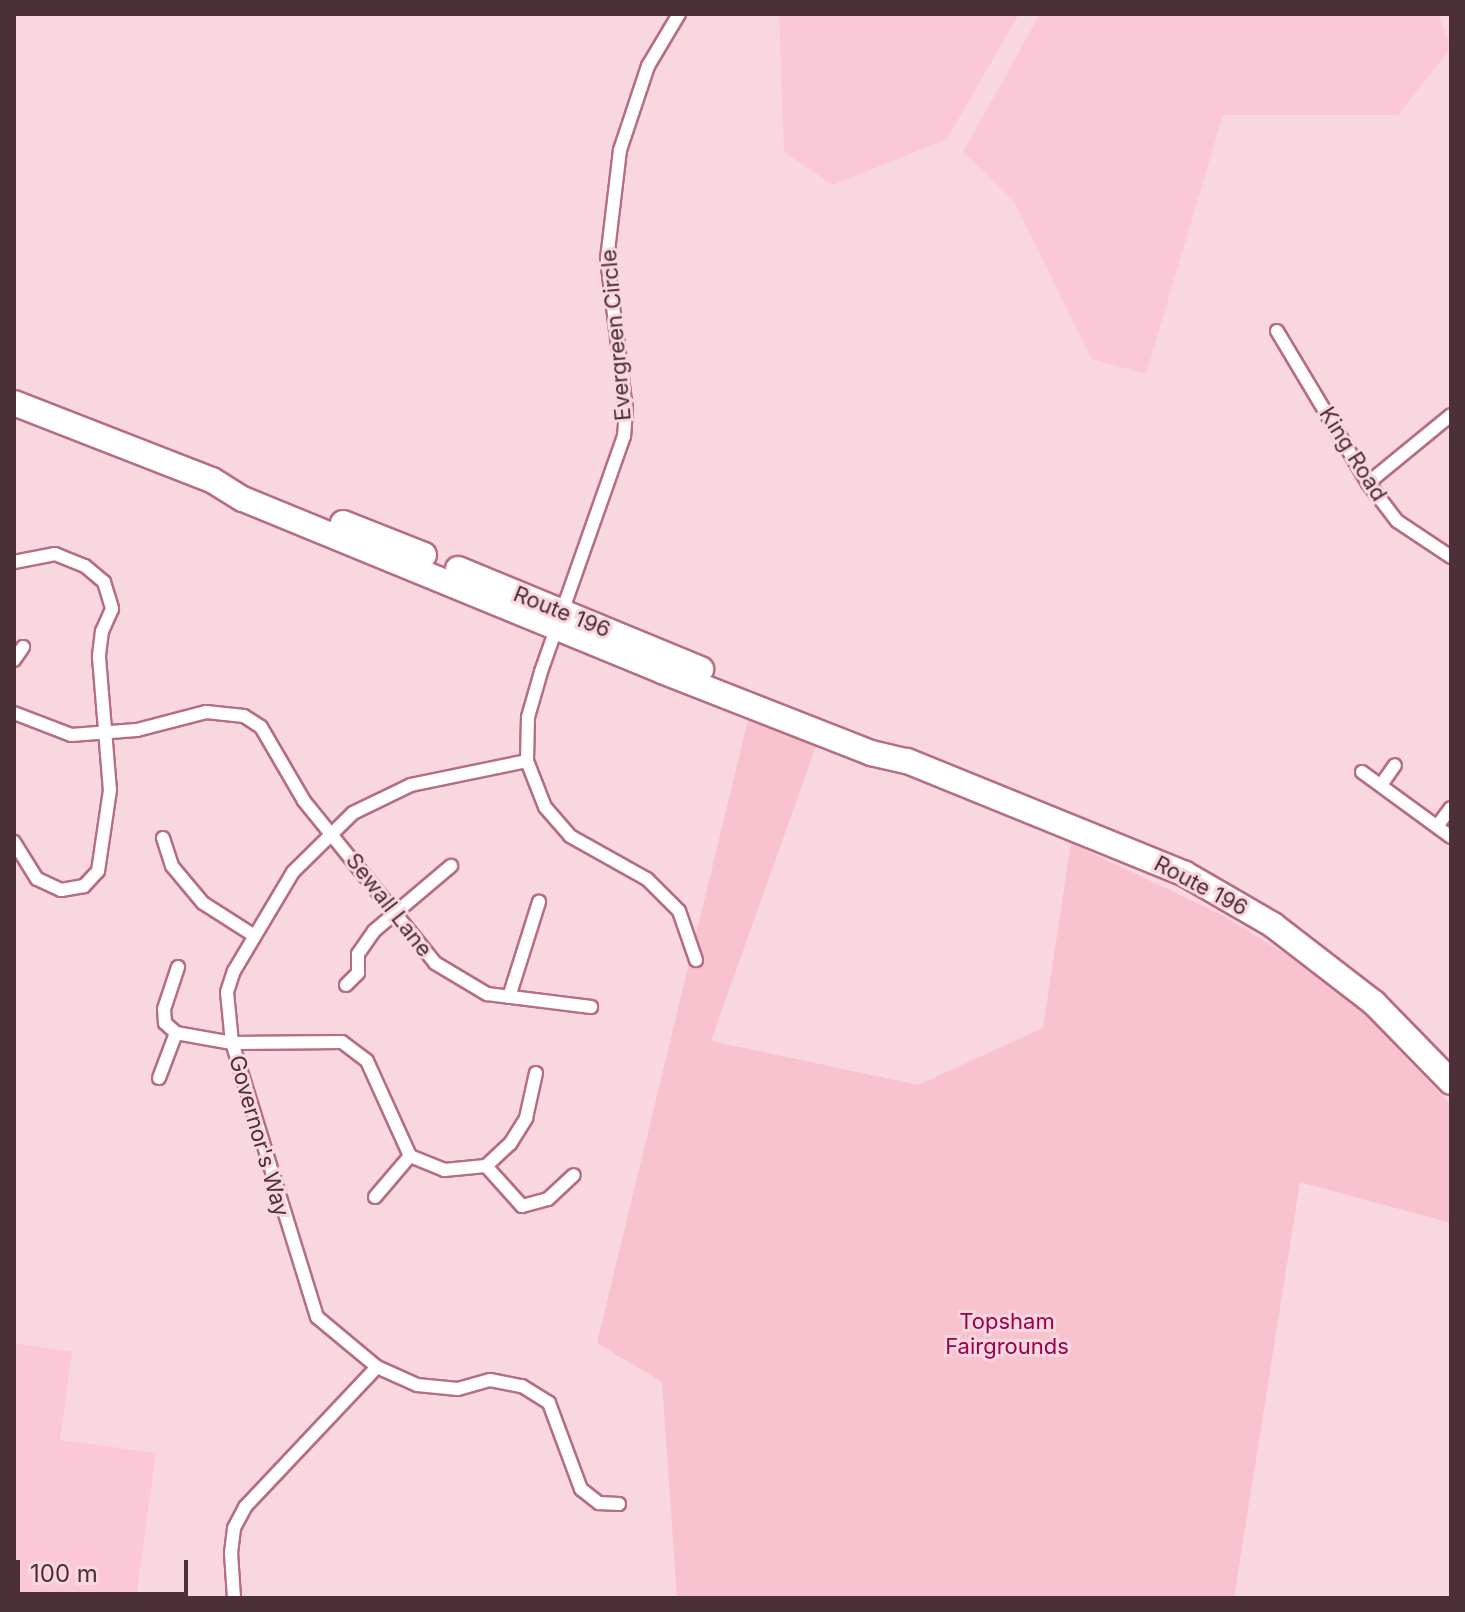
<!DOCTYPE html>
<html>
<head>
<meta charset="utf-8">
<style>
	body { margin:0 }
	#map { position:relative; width:1465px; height:1612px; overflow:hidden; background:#f8d7df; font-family:Inter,sans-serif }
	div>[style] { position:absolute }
	.built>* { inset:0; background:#fdc8d5 }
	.green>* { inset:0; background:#f8c2cf }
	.roads { filter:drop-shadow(2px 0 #b56e82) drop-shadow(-2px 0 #b56e82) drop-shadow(0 2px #b56e82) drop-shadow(0 -2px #b56e82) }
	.street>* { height:12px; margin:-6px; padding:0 6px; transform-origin:6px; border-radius:6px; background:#fff }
	.highway>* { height:24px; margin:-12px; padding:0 12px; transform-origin:12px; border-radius:12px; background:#fff }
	span { translate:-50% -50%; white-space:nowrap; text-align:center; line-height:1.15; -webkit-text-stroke:6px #f8d7df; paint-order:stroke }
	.street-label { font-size:22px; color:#4d2f37 }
	.park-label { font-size:22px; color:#9c014c }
	.frame { position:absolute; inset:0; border:16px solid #4d2f37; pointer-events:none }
	.scale { position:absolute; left:16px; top:1560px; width:172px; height:36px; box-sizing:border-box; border:4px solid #4d2f37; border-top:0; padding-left:10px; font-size:24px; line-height:28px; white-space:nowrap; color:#4d2f37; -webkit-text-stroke:6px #f8d7df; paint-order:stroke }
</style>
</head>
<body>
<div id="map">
	<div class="built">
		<i style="clip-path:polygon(779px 14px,1019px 14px,947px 139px,833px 185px,784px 152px)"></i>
		<i style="clip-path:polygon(1040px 14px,1438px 14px,1451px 48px,1398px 115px,1223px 115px,1146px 374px,1092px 359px,1013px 200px,963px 152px)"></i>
		<i style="clip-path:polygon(14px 1343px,72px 1352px,60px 1440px,156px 1453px,136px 1598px,14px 1598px)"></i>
	</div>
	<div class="green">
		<i style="clip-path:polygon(748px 720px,816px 746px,711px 1041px,918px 1085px,1043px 1028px,1071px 843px,1224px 916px,1288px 956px,1363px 1013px,1451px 1105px,1451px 1223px,1300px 1182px,1234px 1598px,677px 1598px,662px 1382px,597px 1343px)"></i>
	</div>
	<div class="roads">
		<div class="street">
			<i style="left:679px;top:14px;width:61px;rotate:120.8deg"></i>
			<i style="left:648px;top:66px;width:89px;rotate:108.4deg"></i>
			<i style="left:620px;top:150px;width:110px;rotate:96.8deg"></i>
			<i style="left:607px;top:259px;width:151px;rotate:82.8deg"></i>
			<i style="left:626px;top:409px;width:27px;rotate:94deg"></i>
			<i style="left:624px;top:436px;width:250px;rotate:109.4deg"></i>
			<i style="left:541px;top:672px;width:47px;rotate:106.1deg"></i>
			<i style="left:528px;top:717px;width:44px;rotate:91.3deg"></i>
			<i style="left:527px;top:761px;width:49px;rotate:68.6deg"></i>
			<i style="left:545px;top:807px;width:38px;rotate:49deg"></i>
			<i style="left:570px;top:836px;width:88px;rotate:29.2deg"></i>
			<i style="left:647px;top:879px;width:45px;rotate:45deg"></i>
			<i style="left:679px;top:911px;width:52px;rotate:70.9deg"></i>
			<i style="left:1277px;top:331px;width:177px;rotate:59.1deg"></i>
			<i style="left:1368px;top:483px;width:48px;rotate:52.7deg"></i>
			<i style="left:1397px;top:521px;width:65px;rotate:33.7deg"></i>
			<i style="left:1368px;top:483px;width:107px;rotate:-39.3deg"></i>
			<i style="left:14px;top:562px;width:42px;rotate:-11deg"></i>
			<i style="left:55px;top:554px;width:32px;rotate:22deg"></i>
			<i style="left:85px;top:566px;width:25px;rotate:40deg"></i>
			<i style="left:104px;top:582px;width:28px;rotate:73deg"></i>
			<i style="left:112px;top:609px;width:24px;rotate:114deg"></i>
			<i style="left:102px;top:631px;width:26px;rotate:97deg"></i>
			<i style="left:99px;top:657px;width:133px;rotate:85.3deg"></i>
			<i style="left:110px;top:790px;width:82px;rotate:98.4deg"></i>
			<i style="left:98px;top:871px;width:21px;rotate:133deg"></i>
			<i style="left:84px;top:886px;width:23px;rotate:170deg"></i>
			<i style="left:61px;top:890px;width:26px;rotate:-155deg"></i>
			<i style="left:37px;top:879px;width:44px;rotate:-121.9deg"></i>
			<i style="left:14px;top:660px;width:16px;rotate:-55deg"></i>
			<i style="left:14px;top:713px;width:61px;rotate:21.1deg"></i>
			<i style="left:71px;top:735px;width:66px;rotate:-4.3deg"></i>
			<i style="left:137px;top:730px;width:71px;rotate:-14.6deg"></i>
			<i style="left:206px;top:712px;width:38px;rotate:6deg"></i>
			<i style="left:244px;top:716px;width:20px;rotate:33deg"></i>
			<i style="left:261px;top:727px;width:86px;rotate:59.8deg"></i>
			<i style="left:304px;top:801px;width:208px;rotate:51deg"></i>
			<i style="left:435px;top:963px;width:61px;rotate:30.8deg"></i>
			<i style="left:487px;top:994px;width:105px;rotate:7.1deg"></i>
			<i style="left:1362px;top:772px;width:110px;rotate:36.1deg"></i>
			<i style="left:1381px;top:785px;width:24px;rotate:-55deg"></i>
			<i style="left:1438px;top:825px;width:21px;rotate:-53deg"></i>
			<i style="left:163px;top:838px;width:29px;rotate:72deg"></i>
			<i style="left:172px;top:866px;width:48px;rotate:50deg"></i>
			<i style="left:203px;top:903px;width:59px;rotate:32.6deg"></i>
			<i style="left:178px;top:967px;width:44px;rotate:108.4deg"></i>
			<i style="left:164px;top:1009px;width:14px;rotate:86deg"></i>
			<i style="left:165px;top:1023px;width:15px;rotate:42deg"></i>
			<i style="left:176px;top:1033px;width:57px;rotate:10.1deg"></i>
			<i style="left:232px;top:1043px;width:110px;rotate:-0.5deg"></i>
			<i style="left:342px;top:1042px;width:31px;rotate:37deg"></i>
			<i style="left:367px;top:1061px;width:104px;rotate:65.6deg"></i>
			<i style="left:410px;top:1156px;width:37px;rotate:22deg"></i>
			<i style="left:444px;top:1170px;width:42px;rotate:-5.4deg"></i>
			<i style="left:486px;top:1166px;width:33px;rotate:-43deg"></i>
			<i style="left:510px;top:1144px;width:31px;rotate:-58deg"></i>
			<i style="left:526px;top:1118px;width:46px;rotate:-77.5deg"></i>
			<i style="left:346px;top:985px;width:17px;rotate:-45deg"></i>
			<i style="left:358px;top:973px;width:19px;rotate:-90deg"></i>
			<i style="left:358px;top:954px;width:28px;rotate:-55deg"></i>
			<i style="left:374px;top:931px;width:101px;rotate:-40.2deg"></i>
			<i style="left:509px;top:997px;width:100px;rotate:-72.5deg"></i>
			<i style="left:159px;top:1078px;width:48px;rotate:-69.3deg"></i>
			<i style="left:486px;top:1166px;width:54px;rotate:48deg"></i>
			<i style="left:522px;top:1206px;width:27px;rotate:-15deg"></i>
			<i style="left:548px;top:1199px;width:35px;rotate:-43deg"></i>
			<i style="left:375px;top:1197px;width:54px;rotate:-49.5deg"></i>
			<i style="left:377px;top:1367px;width:44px;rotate:24.2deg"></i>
			<i style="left:417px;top:1385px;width:41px;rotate:5.6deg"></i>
			<i style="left:458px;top:1389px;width:33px;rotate:-16deg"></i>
			<i style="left:490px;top:1380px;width:33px;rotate:11deg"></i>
			<i style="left:522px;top:1386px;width:32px;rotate:32deg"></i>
			<i style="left:549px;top:1403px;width:92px;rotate:69.6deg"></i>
			<i style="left:581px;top:1489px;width:23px;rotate:38deg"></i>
			<i style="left:599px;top:1503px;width:20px;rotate:3deg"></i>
			<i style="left:234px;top:1598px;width:45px;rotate:-93.8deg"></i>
			<i style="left:231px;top:1553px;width:25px;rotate:-83deg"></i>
			<i style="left:234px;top:1528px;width:24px;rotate:-62deg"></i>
			<i style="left:245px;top:1507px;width:192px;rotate:-46.7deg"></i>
			<i style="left:377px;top:1367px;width:78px;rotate:-140.2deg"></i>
			<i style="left:317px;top:1317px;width:287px;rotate:-107.2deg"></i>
			<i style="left:232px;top:1043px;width:51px;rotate:-95.6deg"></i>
			<i style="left:227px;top:992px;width:22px;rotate:-72deg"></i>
			<i style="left:234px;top:971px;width:115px;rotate:-59.2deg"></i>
			<i style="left:293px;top:872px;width:84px;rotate:-44.5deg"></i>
			<i style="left:353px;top:813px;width:64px;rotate:-25.8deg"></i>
			<i style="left:411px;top:785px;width:118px;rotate:-11.7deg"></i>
		</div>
		<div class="highway">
			<i style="left:14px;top:403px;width:212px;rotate:21.3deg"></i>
			<i style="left:212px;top:480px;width:36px;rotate:32deg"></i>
			<i style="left:243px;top:499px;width:453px;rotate:22.3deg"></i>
			<i style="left:662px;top:671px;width:225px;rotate:21.4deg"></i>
			<i style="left:871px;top:753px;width:37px;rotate:13deg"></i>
			<i style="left:907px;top:761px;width:300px;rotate:22.1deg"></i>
			<i style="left:1185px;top:874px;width:102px;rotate:30.1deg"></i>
			<i style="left:1273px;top:925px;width:128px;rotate:37.7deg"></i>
			<i style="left:1374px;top:1003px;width:110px;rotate:45.7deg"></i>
			<i style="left:343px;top:523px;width:87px;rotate:21.6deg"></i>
			<i style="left:458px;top:569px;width:263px;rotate:22.4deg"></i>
		</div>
	</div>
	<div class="street-label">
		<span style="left:616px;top:335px;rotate:-95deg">Evergreen Circle</span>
		<span style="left:1353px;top:454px;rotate:58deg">King Road</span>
		<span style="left:562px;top:612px;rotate:22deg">Route 196</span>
		<span style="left:1201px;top:886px;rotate:28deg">Route 196</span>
		<span style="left:389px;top:905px;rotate:52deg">Sewall Lane</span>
		<span style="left:259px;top:1136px;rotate:74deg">Governor's Way</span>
	</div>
	<div class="park-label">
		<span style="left:1007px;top:1334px">Topsham<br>Fairgrounds</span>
	</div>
	<div class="frame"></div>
	<div class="scale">100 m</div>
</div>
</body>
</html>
